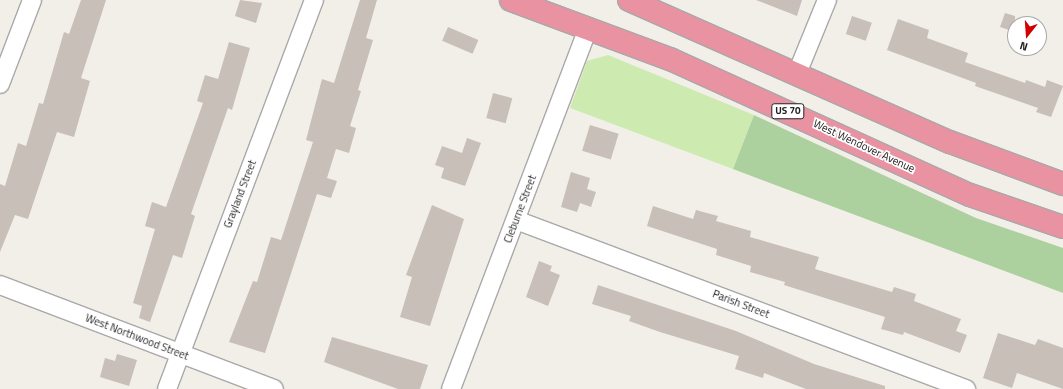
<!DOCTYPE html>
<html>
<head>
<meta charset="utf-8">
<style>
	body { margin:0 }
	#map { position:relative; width:1063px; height:389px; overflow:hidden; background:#f2efe9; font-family:"Titillium Web",sans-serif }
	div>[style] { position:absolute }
	.grass>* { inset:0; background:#cdebb0 }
	.forest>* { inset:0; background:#add19e }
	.building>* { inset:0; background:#c7bfb8; transform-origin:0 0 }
	.roads { filter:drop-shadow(1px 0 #a9a9a9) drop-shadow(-1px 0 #a9a9a9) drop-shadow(0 1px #a9a9a9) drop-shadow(0 -1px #a9a9a9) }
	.street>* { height:18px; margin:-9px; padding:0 9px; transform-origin:9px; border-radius:9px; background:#fff }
	.highway>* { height:22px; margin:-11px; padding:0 11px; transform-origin:11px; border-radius:11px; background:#e892a2 }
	span { translate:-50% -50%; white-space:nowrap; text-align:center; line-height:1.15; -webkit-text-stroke:3.5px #fff; paint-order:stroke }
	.shield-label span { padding:1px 3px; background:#fff; border:1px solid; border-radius:3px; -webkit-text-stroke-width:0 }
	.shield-label { font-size:10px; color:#222; font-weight:700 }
	.street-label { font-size:11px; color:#222 }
	.north { position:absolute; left:1007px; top:16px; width:40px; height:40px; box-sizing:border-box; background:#fff; border:1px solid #a7a7a7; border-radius:50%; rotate:197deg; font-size:11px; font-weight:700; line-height:16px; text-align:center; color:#222 }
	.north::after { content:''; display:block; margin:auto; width:14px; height:18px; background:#d40000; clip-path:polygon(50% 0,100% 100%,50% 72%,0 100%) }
</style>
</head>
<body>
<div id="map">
	<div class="grass">
		<i style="clip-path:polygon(608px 55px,754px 115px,733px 169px,570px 108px,587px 61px)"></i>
	</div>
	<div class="forest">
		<i style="clip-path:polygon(754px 115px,976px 218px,1063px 248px,1063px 293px,733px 169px)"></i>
	</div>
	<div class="building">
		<i style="clip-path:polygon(81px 0,106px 0,81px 78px,90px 81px,74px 137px,57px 132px,28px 219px,15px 215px,0 252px,0 184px,5px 186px,18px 143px,26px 146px,39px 103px,43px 104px,64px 32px,69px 34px)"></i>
		<i style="clip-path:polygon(240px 0,262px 3px,256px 23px,235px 16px)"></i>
		<i style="clip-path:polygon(360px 0,377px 0,366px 38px,373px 40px,358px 90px,361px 91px,350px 126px,356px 128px,349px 153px,336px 149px,327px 178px,337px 181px,331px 198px,317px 194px,265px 353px,229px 342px,253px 281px,257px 282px,271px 237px,281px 240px,313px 142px,306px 140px,322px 79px,334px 83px)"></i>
		<i style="clip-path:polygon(756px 0,802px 0,797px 16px)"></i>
		<i style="clip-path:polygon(1005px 13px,1015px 16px,1015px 32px,1000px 27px)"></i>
		<i style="left:852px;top:16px;width:21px;height:19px;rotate:19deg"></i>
		<i style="clip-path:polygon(898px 19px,929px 30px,927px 38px,968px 53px,965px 62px,1025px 83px,1026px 80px,1045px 87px,1047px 80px,1063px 86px,1051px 117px,1036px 112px,1038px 108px,975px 86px,976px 83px,887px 50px)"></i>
		<i style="left:448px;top:27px;width:33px;height:15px;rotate:23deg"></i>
		<i style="clip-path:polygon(229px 42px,250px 48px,232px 110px,228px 108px,191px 214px,195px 216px,182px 258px,173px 255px,150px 322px,139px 318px,142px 306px,133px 303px,155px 229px,145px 226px,152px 202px,166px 207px,203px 103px,197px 101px,205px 75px,218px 79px)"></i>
		<i style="left:493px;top:93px;width:20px;height:26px;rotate:15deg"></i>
		<i style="left:590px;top:125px;width:30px;height:27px;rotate:17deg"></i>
		<i style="clip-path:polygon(467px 138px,481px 143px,465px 186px,441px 178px,444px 168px,435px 165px,442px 146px,462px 153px)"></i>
		<i style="clip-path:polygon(571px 172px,590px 178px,587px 189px,596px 192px,591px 207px,580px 203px,577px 212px,561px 207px)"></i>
		<i style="clip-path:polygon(432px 205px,464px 219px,430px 326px,400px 317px,412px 277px,406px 275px)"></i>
		<i style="clip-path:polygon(653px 206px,693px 219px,696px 210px,718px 216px,716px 221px,751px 231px,750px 237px,819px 257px,815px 269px,892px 292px,894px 287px,916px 294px,914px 301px,961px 319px,956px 331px,967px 335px,960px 353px,904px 332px,903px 335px,881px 329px,885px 317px,784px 285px,785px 282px,750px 272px,751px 266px,716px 255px,717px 249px,647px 226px)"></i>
		<i style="clip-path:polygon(539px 261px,552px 266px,550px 271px,560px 275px,548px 306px,526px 297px)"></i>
		<i style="clip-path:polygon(598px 285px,736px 331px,814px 364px,885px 386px,885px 389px,806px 389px,764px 373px,763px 378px,735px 369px,739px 356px,660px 332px,629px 321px,631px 316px,592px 304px)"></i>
		<i style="clip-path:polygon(998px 333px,1035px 345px,1038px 339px,1063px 348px,1063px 389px,1017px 373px,1012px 388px,983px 378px)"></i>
		<i style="clip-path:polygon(332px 337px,428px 365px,420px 389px,398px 389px,324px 362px)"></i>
		<i style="clip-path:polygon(117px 354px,137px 360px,129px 386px,100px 377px,105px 358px,115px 361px)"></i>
	</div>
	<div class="roads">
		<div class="street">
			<i style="left:798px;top:71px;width:77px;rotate:-67.8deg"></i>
			<i style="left:0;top:84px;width:90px;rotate:-69.1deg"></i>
			<i style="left:516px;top:220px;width:481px;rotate:20.6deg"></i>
			<i style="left:0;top:285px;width:293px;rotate:20.8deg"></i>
			<i style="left:167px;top:389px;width:416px;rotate:-69.3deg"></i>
			<i style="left:451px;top:389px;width:385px;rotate:-69.2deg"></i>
		</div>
		<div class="highway">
			<i style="left:511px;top:0;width:170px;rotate:20.4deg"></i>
			<i style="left:670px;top:59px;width:329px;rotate:24.4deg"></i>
			<i style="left:970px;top:195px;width:98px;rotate:19deg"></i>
			<i style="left:629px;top:0;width:351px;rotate:23.9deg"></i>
			<i style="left:950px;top:142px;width:121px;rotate:20.4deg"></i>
		</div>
	</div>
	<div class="shield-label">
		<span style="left:788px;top:111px">US 70</span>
	</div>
	<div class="street-label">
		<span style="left:864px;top:146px;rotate:25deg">West Wendover Avenue</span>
		<span style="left:240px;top:194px;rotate:-69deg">Grayland Street</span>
		<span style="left:520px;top:209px;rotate:-69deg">Cleburne Street</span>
		<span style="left:741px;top:304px;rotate:21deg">Parish Street</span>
		<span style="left:137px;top:337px;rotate:21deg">West Northwood Street</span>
	</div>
	<div class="north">N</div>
</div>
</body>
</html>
